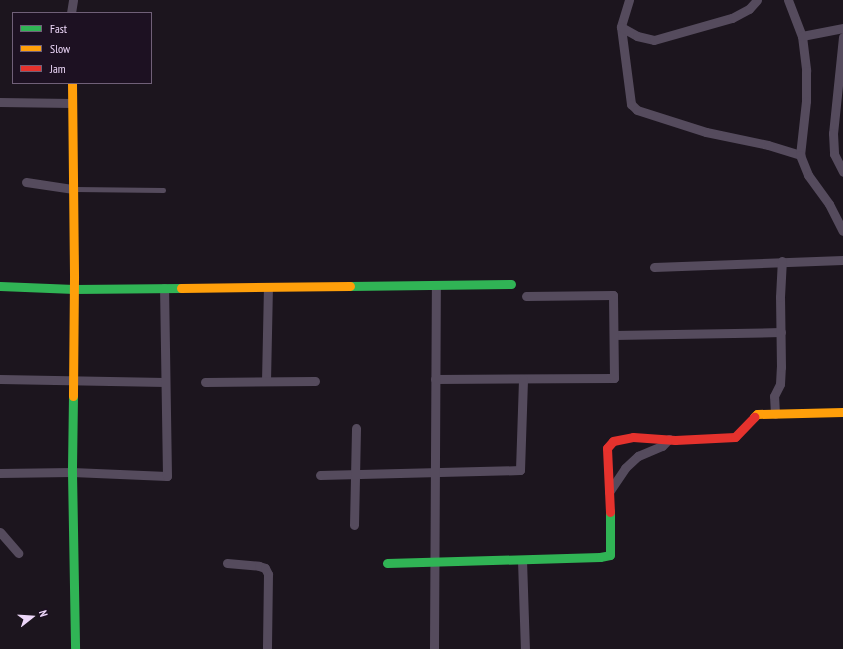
<!DOCTYPE html>
<html>
<head>
<meta charset="utf-8">
<style>
	body { margin:0 }
	#map { position:relative; width:843px; height:649px; overflow:hidden; background:#1c151e; font-family:"PT Sans Narrow",sans-serif }
	div>[style] { position:absolute }
	.lane>* { height:4.5px; margin:-2.25px; padding:0 2.25px; transform-origin:2.25px; border-radius:2.25px; background:#554b5d }
	.street>* { height:9px; margin:-4.5px; padding:0 4.5px; transform-origin:4.5px; border-radius:4.5px; background:#554b5d }
	.fast>* { height:9px; margin:-4.5px; padding:0 4.5px; transform-origin:4.5px; border-radius:4.5px; background:#30b455 }
	.slow>* { height:9px; margin:-4.5px; padding:0 4.5px; transform-origin:4.5px; border-radius:4.5px; background:#ff9f0a }
	.jam>* { height:9px; margin:-4.5px; padding:0 4.5px; transform-origin:4.5px; border-radius:4.5px; background:#e5322d }
	span { translate:-50% -50%; white-space:nowrap; text-align:center; line-height:1.15; -webkit-text-stroke:3px #1d1122; paint-order:stroke }
	.legend { position:absolute; left:12px; top:12px; width:140px; height:72px; box-sizing:border-box; background:#1d1122; border:1px solid #706078; margin:0; padding:5px 7px; list-style:none; font-size:12px; color:#edd7f9 }
	.legend li { display:flex; align-items:center; gap:8px; height:20px }
	.legend b { width:20px; border:1px solid #706078 }
	.north { position:absolute; left:12px; top:597px; width:40px; height:40px; -webkit-text-stroke:3px #1d1122; paint-order:stroke; rotate:73deg; font-size:11px; font-weight:700; line-height:16px; text-align:center; color:#edd7f9 }
	.north::after { content:''; display:block; margin:auto; width:14px; height:18px; background:#edd7f9; clip-path:polygon(50% 0,100% 100%,50% 72%,0 100%) }
</style>
</head>
<body>
<div id="map">
	<div class="lane">
		<i style="left:75px;top:189px;width:88px;rotate:0.7deg"></i>
	</div>
	<div class="street">
		<i style="left:629px;top:0;width:28px;rotate:107deg"></i>
		<i style="left:621px;top:27px;width:78px;rotate:82.6deg"></i>
		<i style="left:631px;top:104px;width:8px;rotate:45deg"></i>
		<i style="left:637px;top:110px;width:72px;rotate:17.7deg"></i>
		<i style="left:706px;top:132px;width:63px;rotate:11.8deg"></i>
		<i style="left:768px;top:145px;width:34px;rotate:17deg"></i>
		<i style="left:788px;top:0;width:39px;rotate:69deg"></i>
		<i style="left:802px;top:36px;width:35px;rotate:83deg"></i>
		<i style="left:806px;top:71px;width:30px;rotate:90deg"></i>
		<i style="left:806px;top:101px;width:54px;rotate:96.3deg"></i>
		<i style="left:800px;top:155px;width:22px;rotate:68deg"></i>
		<i style="left:808px;top:175px;width:36px;rotate:54deg"></i>
		<i style="left:829px;top:204px;width:30px;rotate:63deg"></i>
		<i style="left:71px;top:13px;width:13px;rotate:-81deg"></i>
		<i style="left:621px;top:27px;width:18px;rotate:29deg"></i>
		<i style="left:637px;top:36px;width:17px;rotate:13deg"></i>
		<i style="left:654px;top:40px;width:81px;rotate:-15.8deg"></i>
		<i style="left:732px;top:18px;width:19px;rotate:-28deg"></i>
		<i style="left:749px;top:9px;width:12px;rotate:-48deg"></i>
		<i style="left:802px;top:36px;width:42px;rotate:-11deg"></i>
		<i style="left:843px;top:37px;width:97px;rotate:95.9deg"></i>
		<i style="left:833px;top:133px;width:21px;rotate:87deg"></i>
		<i style="left:834px;top:154px;width:20px;rotate:63deg"></i>
		<i style="left:0;top:102px;width:72px;rotate:0.8deg"></i>
		<i style="left:26px;top:182px;width:48px;rotate:8.5deg"></i>
		<i style="left:654px;top:267px;width:189px;rotate:-2.1deg"></i>
		<i style="left:614px;top:335px;width:167px;rotate:-1deg"></i>
		<i style="left:0;top:379px;width:165px;rotate:1deg"></i>
		<i style="left:435px;top:379px;width:179px;rotate:-0.3deg"></i>
		<i style="left:614px;top:378px;width:83px;rotate:-90.7deg"></i>
		<i style="left:613px;top:295px;width:87px;rotate:179.3deg"></i>
		<i style="left:266px;top:381px;width:94px;rotate:-88.8deg"></i>
		<i style="left:205px;top:382px;width:110px;rotate:-0.5deg"></i>
		<i style="left:775px;top:414px;width:18px;rotate:-93deg"></i>
		<i style="left:774px;top:396px;width:13px;rotate:-63deg"></i>
		<i style="left:780px;top:384px;width:17px;rotate:-87deg"></i>
		<i style="left:781px;top:367px;width:70px;rotate:-90.8deg"></i>
		<i style="left:780px;top:297px;width:36px;rotate:-87deg"></i>
		<i style="left:0;top:473px;width:72px;rotate:-0.8deg"></i>
		<i style="left:72px;top:472px;width:95px;rotate:2.4deg"></i>
		<i style="left:167px;top:476px;width:188px;rotate:-90.9deg"></i>
		<i style="left:320px;top:475px;width:200px;rotate:-1.4deg"></i>
		<i style="left:520px;top:470px;width:91px;rotate:-88.1deg"></i>
		<i style="left:609px;top:492px;width:29px;rotate:-56deg"></i>
		<i style="left:625px;top:468px;width:18px;rotate:-43deg"></i>
		<i style="left:638px;top:456px;width:26px;rotate:-23deg"></i>
		<i style="left:662px;top:446px;width:10px;rotate:-45deg"></i>
		<i style="left:354px;top:525px;width:97px;rotate:-88.8deg"></i>
		<i style="left:0;top:532px;width:28px;rotate:49deg"></i>
		<i style="left:522px;top:560px;width:89px;rotate:88.1deg"></i>
		<i style="left:227px;top:563px;width:32px;rotate:5deg"></i>
		<i style="left:259px;top:566px;width:6px;rotate:18deg"></i>
		<i style="left:265px;top:568px;width:7px;rotate:63deg"></i>
		<i style="left:268px;top:574px;width:75px;rotate:90.8deg"></i>
		<i style="left:434px;top:649px;width:364px;rotate:-89.7deg"></i>
	</div>
	<div class="fast">
		<i style="left:0;top:286px;width:74px;rotate:2.3deg"></i>
		<i style="left:74px;top:289px;width:107px;rotate:-0.5deg"></i>
		<i style="left:350px;top:286px;width:161px;rotate:-0.7deg"></i>
		<i style="left:73px;top:396px;width:76px;rotate:90.8deg"></i>
		<i style="left:72px;top:472px;width:177px;rotate:89deg"></i>
		<i style="left:387px;top:563px;width:213px;rotate:-1.6deg"></i>
		<i style="left:600px;top:557px;width:10px;rotate:-11deg"></i>
		<i style="left:610px;top:555px;width:43px;rotate:-90deg"></i>
	</div>
	<div class="slow">
		<i style="left:72px;top:83px;width:195px;rotate:89.4deg"></i>
		<i style="left:74px;top:278px;width:118px;rotate:90.5deg"></i>
		<i style="left:181px;top:288px;width:169px;rotate:-0.7deg"></i>
		<i style="left:754px;top:417px;width:4px;rotate:-45deg"></i>
		<i style="left:757px;top:414px;width:86px;rotate:-1.3deg"></i>
	</div>
	<div class="jam">
		<i style="left:610px;top:512px;width:64px;rotate:-92.7deg"></i>
		<i style="left:607px;top:448px;width:9px;rotate:-49deg"></i>
		<i style="left:613px;top:441px;width:20px;rotate:-11deg"></i>
		<i style="left:633px;top:437px;width:42px;rotate:4.1deg"></i>
		<i style="left:675px;top:440px;width:60px;rotate:-2.9deg"></i>
		<i style="left:735px;top:437px;width:28px;rotate:-46deg"></i>
	</div>
	<ul class="legend">
	<li><b style="height:5px;background:#30b455"></b>Fast</li>
	<li><b style="height:5px;background:#ff9f0a"></b>Slow</li>
	<li><b style="height:5px;background:#e5322d"></b>Jam</li>
	</ul>
	<div class="north">N</div>
</div>
</body>
</html>
